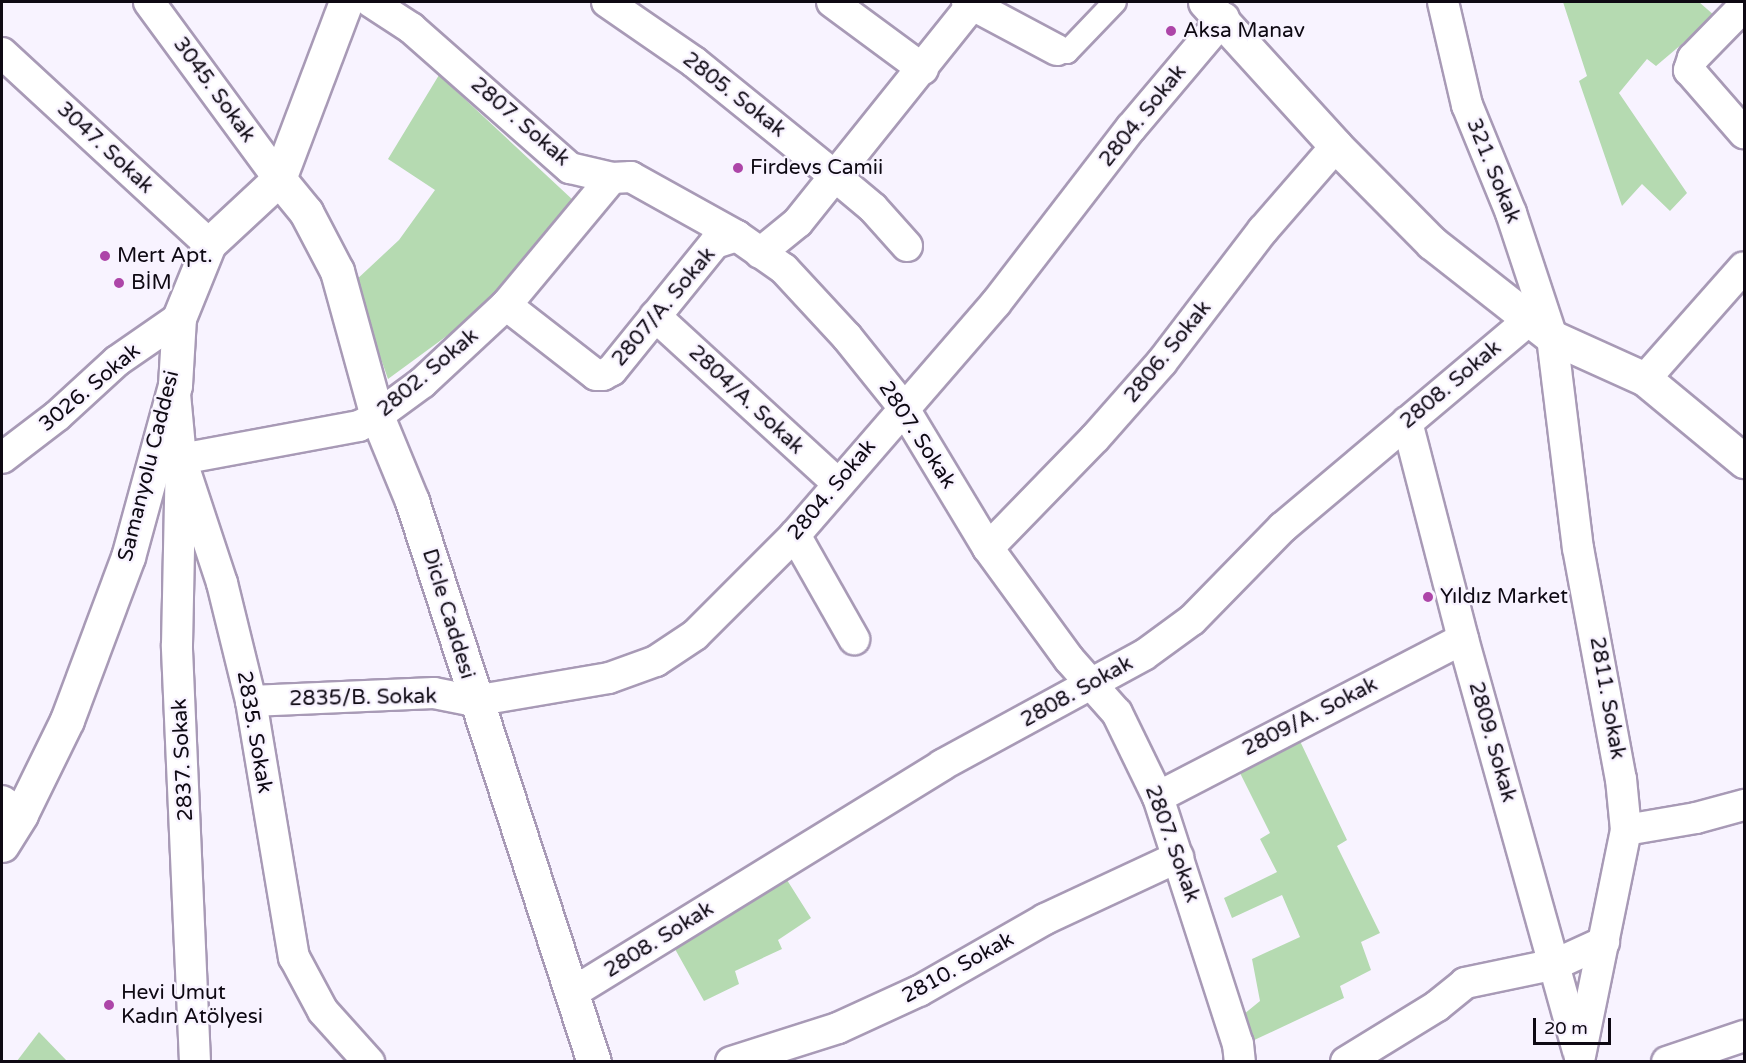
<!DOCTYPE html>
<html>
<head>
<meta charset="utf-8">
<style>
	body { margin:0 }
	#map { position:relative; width:1746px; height:1063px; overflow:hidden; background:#f8f3ff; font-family:"Varela Round",sans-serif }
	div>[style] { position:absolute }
	.green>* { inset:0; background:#b5dab1 }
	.roads { filter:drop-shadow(2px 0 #a89ab6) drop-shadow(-2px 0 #a89ab6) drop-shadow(0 2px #a89ab6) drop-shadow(0 -2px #a89ab6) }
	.pedestrian>* { height:22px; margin:-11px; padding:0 11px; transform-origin:11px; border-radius:11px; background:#fff }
	.minor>* { height:30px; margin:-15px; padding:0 15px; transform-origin:15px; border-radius:15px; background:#fff }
	.tertiary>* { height:33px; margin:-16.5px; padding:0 16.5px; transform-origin:16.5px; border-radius:16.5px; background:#fff }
	.dots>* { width:16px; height:16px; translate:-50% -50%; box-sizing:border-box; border:3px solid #f8f3ff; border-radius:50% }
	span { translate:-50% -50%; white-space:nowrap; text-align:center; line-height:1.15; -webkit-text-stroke:5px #f8f3ff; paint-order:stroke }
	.poi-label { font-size:21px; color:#0e0913 }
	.left { translate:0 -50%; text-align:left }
	.street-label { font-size:21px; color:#0e0913 }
	.frame { position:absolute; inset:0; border:3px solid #0e0913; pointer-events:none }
	.scale { position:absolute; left:1533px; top:1018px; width:78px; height:27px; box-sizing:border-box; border:3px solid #0e0913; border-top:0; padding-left:8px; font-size:18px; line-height:21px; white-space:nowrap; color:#0e0913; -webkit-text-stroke:4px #f8f3ff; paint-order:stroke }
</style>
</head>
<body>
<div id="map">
	<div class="green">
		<i style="clip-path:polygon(1563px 2px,1699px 2px,1715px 16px,1656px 66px,1647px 59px,1619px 93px,1687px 193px,1670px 211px,1642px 184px,1622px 206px,1579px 81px,1587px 76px)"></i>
		<i style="clip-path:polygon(439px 75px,574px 201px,474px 316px,388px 379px,354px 282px,399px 240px,435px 190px,388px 159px)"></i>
		<i style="clip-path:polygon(1299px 739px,1347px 840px,1337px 846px,1380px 933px,1361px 942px,1371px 970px,1340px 986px,1344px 998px,1250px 1042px,1238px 1019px,1260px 1001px,1252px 959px,1300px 937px,1282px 895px,1232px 918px,1224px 898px,1277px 872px,1260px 839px,1270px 833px,1236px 765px)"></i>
		<i style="clip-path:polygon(787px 880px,811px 918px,778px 940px,782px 949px,735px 971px,739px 984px,704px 1001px,675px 949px)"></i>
		<i style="clip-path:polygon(39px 1032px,67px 1061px,17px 1061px)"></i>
	</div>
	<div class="roads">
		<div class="pedestrian">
			<i style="left:1057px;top:50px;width:10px;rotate:11deg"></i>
			<i style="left:1067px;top:52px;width:69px;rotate:-46.2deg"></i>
		</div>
		<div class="minor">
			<i style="left:149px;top:2px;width:220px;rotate:53.7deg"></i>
			<i style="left:371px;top:2px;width:48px;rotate:33deg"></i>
			<i style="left:411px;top:28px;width:212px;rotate:41.4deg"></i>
			<i style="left:570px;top:168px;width:43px;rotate:13.4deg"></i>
			<i style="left:612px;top:178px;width:19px;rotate:-3deg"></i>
			<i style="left:631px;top:177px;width:121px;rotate:29.1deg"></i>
			<i style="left:737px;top:236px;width:57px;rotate:35.1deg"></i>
			<i style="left:784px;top:269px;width:93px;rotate:47.2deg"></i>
			<i style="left:847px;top:337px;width:90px;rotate:51.3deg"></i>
			<i style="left:903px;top:407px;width:165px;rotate:58.9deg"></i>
			<i style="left:988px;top:548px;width:137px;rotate:53.9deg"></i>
			<i style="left:1069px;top:659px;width:72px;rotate:48.4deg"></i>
			<i style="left:1117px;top:713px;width:93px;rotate:64deg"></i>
			<i style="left:1158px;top:797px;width:260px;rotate:72.1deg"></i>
			<i style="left:1238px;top:1044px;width:18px;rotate:84deg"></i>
			<i style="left:607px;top:2px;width:106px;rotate:34.6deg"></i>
			<i style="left:694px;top:62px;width:183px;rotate:39deg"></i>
			<i style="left:836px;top:177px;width:48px;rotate:40deg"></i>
			<i style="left:873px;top:208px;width:51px;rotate:48.2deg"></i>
			<i style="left:832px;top:2px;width:113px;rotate:36.4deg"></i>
			<i style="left:967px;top:2px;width:102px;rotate:28.1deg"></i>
			<i style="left:1443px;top:2px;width:106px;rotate:76.9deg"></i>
			<i style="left:1467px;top:105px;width:117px;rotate:67.8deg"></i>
			<i style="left:1511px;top:213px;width:131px;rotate:71.7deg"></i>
			<i style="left:1552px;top:337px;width:213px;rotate:83deg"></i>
			<i style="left:1578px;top:548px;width:235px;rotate:79.5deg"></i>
			<i style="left:1621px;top:779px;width:51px;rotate:84.4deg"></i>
			<i style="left:1626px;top:830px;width:232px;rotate:101.5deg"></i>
			<i style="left:1744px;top:6px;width:73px;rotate:134.4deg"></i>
			<i style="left:1693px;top:58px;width:13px;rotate:108deg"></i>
			<i style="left:1689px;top:70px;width:84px;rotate:48.9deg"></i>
			<i style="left:2px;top:53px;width:282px;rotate:42.7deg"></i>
			<i style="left:760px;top:253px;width:49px;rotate:-39.2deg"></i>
			<i style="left:798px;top:222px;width:278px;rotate:-51.3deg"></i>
			<i style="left:506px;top:305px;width:114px;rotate:37.9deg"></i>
			<i style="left:596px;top:375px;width:7px"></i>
			<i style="left:603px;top:375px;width:10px;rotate:-29deg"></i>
			<i style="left:612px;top:370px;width:164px;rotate:-51deg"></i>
			<i style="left:715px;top:243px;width:23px;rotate:-18deg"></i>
			<i style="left:655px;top:316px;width:247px;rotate:42.5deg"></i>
			<i style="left:1645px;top:379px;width:149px;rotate:-48.5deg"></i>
			<i style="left:175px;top:394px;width:65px;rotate:84.7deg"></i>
			<i style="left:181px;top:459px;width:131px;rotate:71.7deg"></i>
			<i style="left:222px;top:583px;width:122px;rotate:76.2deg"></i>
			<i style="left:251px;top:701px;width:260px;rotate:80.5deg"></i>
			<i style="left:294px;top:957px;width:61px;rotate:61.8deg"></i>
			<i style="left:323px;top:1011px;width:69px;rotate:48deg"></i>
			<i style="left:1407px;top:422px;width:224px;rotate:75.5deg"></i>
			<i style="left:1463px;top:639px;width:427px;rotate:74.4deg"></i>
			<i style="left:2px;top:458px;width:69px;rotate:-37.4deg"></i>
			<i style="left:57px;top:416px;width:81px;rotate:-42.5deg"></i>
			<i style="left:117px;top:361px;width:75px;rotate:-34.7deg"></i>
			<i style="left:795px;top:535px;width:120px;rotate:60.4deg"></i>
			<i style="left:988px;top:548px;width:153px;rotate:-45.8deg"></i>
			<i style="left:1095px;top:438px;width:101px;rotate:-48.6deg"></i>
			<i style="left:1162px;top:362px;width:166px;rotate:-52.6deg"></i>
			<i style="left:1263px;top:230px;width:111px;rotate:-49deg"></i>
			<i style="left:251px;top:701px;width:183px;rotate:-2.5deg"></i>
			<i style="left:434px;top:693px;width:41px;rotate:11.3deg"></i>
			<i style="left:474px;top:701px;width:137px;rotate:-9.7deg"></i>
			<i style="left:609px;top:678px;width:50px;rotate:-19.9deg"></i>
			<i style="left:656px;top:661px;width:47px;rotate:-33.7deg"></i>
			<i style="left:695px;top:635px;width:141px;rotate:-45deg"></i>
			<i style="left:795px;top:535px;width:307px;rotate:-49.1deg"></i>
			<i style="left:996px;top:303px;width:221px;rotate:-52.4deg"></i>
			<i style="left:1131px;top:128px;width:144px;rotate:-49.8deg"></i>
			<i style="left:1158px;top:797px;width:343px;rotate:-27.4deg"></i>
			<i style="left:2px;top:801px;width:23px;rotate:34deg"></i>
			<i style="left:1626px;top:830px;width:71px;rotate:-9.7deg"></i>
			<i style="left:1696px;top:818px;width:50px;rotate:-15.2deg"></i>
			<i style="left:572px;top:993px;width:435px;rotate:-31.6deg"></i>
			<i style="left:942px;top:765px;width:230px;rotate:-28.6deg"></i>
			<i style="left:1144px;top:655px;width:59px;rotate:-36.1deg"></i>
			<i style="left:1192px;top:620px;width:130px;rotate:-45.6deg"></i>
			<i style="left:1283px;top:527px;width:322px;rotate:-40.1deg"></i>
			<i style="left:195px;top:1062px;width:417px;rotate:-92.5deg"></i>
			<i style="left:177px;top:645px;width:186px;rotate:-88.8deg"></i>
			<i style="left:181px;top:459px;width:181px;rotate:-10.5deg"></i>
			<i style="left:359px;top:426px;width:16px;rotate:-27deg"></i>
			<i style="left:373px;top:419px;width:61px;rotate:-36.3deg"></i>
			<i style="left:422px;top:383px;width:115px;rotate:-42.9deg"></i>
			<i style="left:506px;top:305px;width:165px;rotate:-50.2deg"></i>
			<i style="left:731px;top:1062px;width:112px;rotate:-17.6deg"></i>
			<i style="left:838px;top:1028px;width:89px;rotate:-24.6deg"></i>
			<i style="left:919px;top:991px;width:145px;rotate:-29.7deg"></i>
			<i style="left:1045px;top:919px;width:147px;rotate:-25deg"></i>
			<i style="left:1346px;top:1062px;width:107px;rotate:-31.6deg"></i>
			<i style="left:1437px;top:1006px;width:36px;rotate:-39deg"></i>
			<i style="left:1465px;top:983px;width:93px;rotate:-11.8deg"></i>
			<i style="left:1556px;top:964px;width:53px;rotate:-24.6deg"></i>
			<i style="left:1667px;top:1062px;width:81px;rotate:-18.7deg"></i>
		</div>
		<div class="tertiary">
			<i style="left:1205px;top:2px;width:195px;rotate:47.7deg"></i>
			<i style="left:1336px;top:146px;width:136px;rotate:45.3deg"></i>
			<i style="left:1432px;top:243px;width:152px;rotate:38.1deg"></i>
			<i style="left:1552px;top:337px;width:102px;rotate:24.3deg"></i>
			<i style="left:1645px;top:379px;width:129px;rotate:39.6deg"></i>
			<i style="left:279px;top:179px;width:43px;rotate:50.7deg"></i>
			<i style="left:306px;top:212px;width:67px;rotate:62.3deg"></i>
			<i style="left:337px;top:271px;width:150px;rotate:74.6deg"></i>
			<i style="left:377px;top:416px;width:92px;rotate:67.6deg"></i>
			<i style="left:412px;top:501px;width:590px;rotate:72.03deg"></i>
			<i style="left:2px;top:845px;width:36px;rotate:-58deg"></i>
			<i style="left:21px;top:814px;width:105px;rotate:-63.9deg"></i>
			<i style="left:67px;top:720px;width:174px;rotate:-69.5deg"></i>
			<i style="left:128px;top:557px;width:178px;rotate:-74.7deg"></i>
			<i style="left:175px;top:385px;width:67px;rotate:-86.6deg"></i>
			<i style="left:179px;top:318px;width:80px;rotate:-67.9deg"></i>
			<i style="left:209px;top:244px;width:96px;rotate:-42.9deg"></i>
			<i style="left:279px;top:179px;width:189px;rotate:-69.3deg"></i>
		</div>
	</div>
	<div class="dots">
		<i style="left:1171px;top:31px;background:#ad45a8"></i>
		<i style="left:738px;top:168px;background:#ad45a8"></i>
		<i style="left:105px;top:256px;background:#ad45a8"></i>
		<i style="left:119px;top:283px;background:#ad45a8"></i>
		<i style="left:1428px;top:597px;background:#ad45a8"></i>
		<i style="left:109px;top:1005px;background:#ad45a8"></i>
	</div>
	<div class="poi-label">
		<span class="left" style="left:1183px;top:31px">Aksa Manav</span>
		<span class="left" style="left:750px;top:168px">Firdevs Camii</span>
		<span class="left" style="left:117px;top:256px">Mert Apt.</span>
		<span class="left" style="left:131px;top:283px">BİM</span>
		<span class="left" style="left:1440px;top:597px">Yıldız Market</span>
		<span class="left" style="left:121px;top:1005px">Hevi Umut<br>Kadın Atölyesi</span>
	</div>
	<div class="street-label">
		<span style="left:214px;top:90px;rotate:54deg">3045. Sokak</span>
		<span style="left:734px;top:95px;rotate:38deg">2805. Sokak</span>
		<span style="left:1143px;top:116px;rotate:-51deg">2804. Sokak</span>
		<span style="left:520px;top:122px;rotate:41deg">2807. Sokak</span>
		<span style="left:105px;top:148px;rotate:43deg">3047. Sokak</span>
		<span style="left:1493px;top:171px;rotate:68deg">321. Sokak</span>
		<span style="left:664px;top:307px;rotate:-50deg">2807/A. Sokak</span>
		<span style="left:1168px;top:352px;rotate:-51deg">2806. Sokak</span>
		<span style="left:428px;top:373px;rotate:-40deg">2802. Sokak</span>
		<span style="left:1451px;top:385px;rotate:-40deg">2808. Sokak</span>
		<span style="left:90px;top:388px;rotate:-40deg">3026. Sokak</span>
		<span style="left:746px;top:400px;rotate:43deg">2804/A. Sokak</span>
		<span style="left:917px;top:435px;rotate:57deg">2807. Sokak</span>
		<span style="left:149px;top:466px;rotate:-76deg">Samanyolu Caddesi</span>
		<span style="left:832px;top:490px;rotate:-50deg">2804. Sokak</span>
		<span style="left:448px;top:614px;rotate:73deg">Dicle Caddesi</span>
		<span style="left:1077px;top:692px;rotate:-29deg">2808. Sokak</span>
		<span style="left:363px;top:698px;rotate:-1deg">2835/B. Sokak</span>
		<span style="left:1607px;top:698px;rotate:80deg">2811. Sokak</span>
		<span style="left:1310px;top:717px;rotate:-27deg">2809/A. Sokak</span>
		<span style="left:254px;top:732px;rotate:80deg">2835. Sokak</span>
		<span style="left:1492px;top:742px;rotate:74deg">2809. Sokak</span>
		<span style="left:183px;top:760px;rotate:-93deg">2837. Sokak</span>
		<span style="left:1172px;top:844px;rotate:70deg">2807. Sokak</span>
		<span style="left:659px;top:940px;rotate:-32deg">2808. Sokak</span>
		<span style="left:958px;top:968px;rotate:-29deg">2810. Sokak</span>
	</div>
	<div class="frame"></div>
	<div class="scale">20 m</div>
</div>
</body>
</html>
